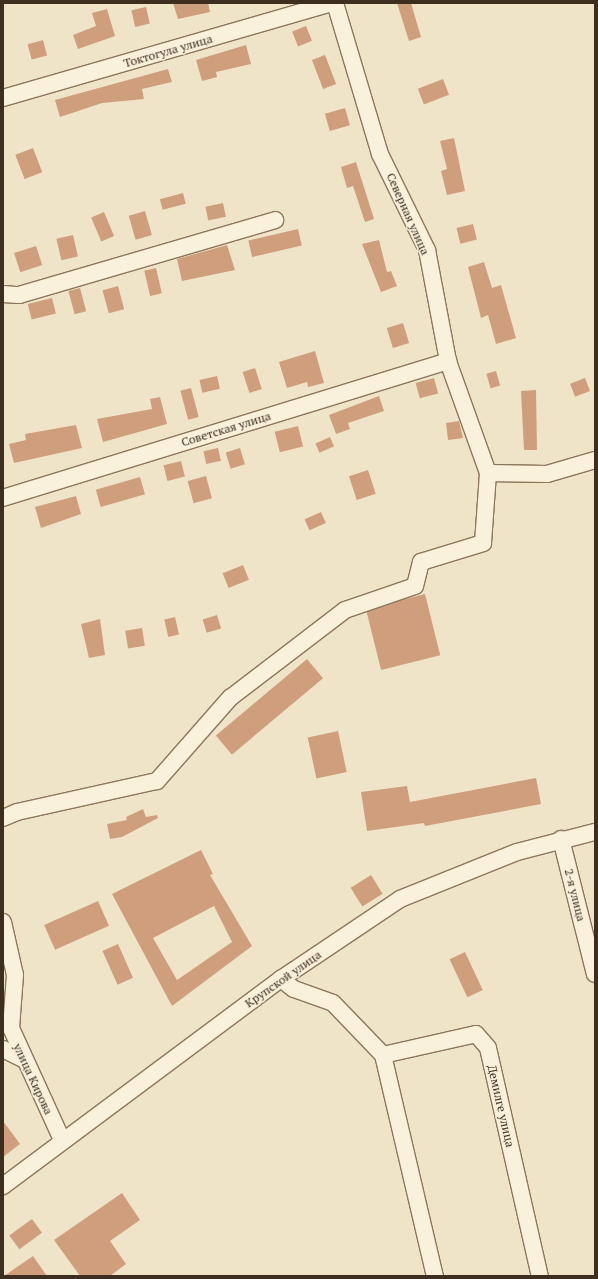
<!DOCTYPE html>
<html>
<head>
<meta charset="utf-8">
<style>
	body { margin:0 }
	#map { position:relative; width:598px; height:1279px; overflow:hidden; background:#f0e4c8; font-family:"PT Serif",serif }
	div>[style] { position:absolute }
	.building>* { inset:0; background:#cf9f7d; transform-origin:0 0 }
	.roads { filter:drop-shadow(1px 0 #8d765c) drop-shadow(-1px 0 #8d765c) drop-shadow(0 1px #8d765c) drop-shadow(0 -1px #8d765c) }
	.street>* { height:16px; margin:-8px; padding:0 8px; transform-origin:8px; border-radius:8px; background:#faf1dc }
	span { translate:-50% -50%; white-space:nowrap; text-align:center; line-height:1.15; -webkit-text-stroke:3px #f7eed8; paint-order:stroke }
	.street-label { font-size:12px; color:#3d2e20 }
	.frame { position:absolute; inset:0; border:4px solid #3d2e20; pointer-events:none }
</style>
</head>
<body>
<div id="map">
	<div class="building">
		<i style="clip-path:polygon(173px 3px,208px 3px,210px 12px,178px 19px)"></i>
		<i style="clip-path:polygon(397px 3px,411px 3px,421px 37px,409px 41px)"></i>
		<i style="left:146px;top:7px;width:17px;height:15px;rotate:77deg"></i>
		<i style="clip-path:polygon(107px 9px,115px 36px,78px 49px,73px 35px,96px 26px,92px 13px)"></i>
		<i style="left:306px;top:26px;width:16px;height:15px;rotate:68deg"></i>
		<i style="left:43px;top:40px;width:16px;height:16px;rotate:75deg"></i>
		<i style="clip-path:polygon(246px 45px,251px 64px,216px 72px,217px 77px,202px 81px,196px 60px)"></i>
		<i style="left:325px;top:55px;width:31px;height:14px;rotate:69deg"></i>
		<i style="clip-path:polygon(168px 69px,172px 82px,142px 89px,144px 99px,102px 103px,60px 117px,55px 100px)"></i>
		<i style="left:443px;top:79px;width:17px;height:27px;rotate:69deg"></i>
		<i style="left:345px;top:108px;width:18px;height:21px;rotate:74deg"></i>
		<i style="clip-path:polygon(454px 138px,465px 191px,447px 195px,441px 171px,447px 169px,440px 141px)"></i>
		<i style="left:33px;top:148px;width:26px;height:19px;rotate:69deg"></i>
		<i style="clip-path:polygon(356px 162px,374px 219px,365px 222px,353px 186px,347px 188px,341px 167px)"></i>
		<i style="left:183px;top:193px;width:11px;height:24px;rotate:75deg"></i>
		<i style="left:223px;top:203px;width:14px;height:18px;rotate:78deg"></i>
		<i style="left:145px;top:211px;width:25px;height:17px;rotate:74deg"></i>
		<i style="left:104px;top:212px;width:26px;height:14px;rotate:67deg"></i>
		<i style="left:473px;top:224px;width:16px;height:17px;rotate:76deg"></i>
		<i style="left:298px;top:229px;width:17px;height:51px;rotate:77deg"></i>
		<i style="left:73px;top:235px;width:22px;height:17px;rotate:77deg"></i>
		<i style="clip-path:polygon(379px 240px,387px 272px,391px 271px,397px 286px,381px 292px,362px 244px)"></i>
		<i style="clip-path:polygon(227px 245px,235px 270px,182px 281px,177px 259px)"></i>
		<i style="left:36px;top:246px;width:20px;height:23px;rotate:72deg"></i>
		<i style="clip-path:polygon(484px 262px,492px 288px,501px 285px,516px 338px,496px 344px,488px 315px,481px 318px,468px 267px)"></i>
		<i style="left:156px;top:268px;width:26px;height:12px;rotate:77deg"></i>
		<i style="left:118px;top:286px;width:24px;height:16px;rotate:75deg"></i>
		<i style="left:80px;top:288px;width:24px;height:12px;rotate:75deg"></i>
		<i style="left:52px;top:298px;width:16px;height:25px;rotate:76deg"></i>
		<i style="left:403px;top:323px;width:21px;height:17px;rotate:73deg"></i>
		<i style="clip-path:polygon(315px 351px,324px 383px,308px 387px,307px 382px,287px 388px,279px 362px)"></i>
		<i style="left:255px;top:368px;width:22px;height:13px;rotate:72deg"></i>
		<i style="left:496px;top:371px;width:15px;height:10px;rotate:74deg"></i>
		<i style="left:217px;top:376px;width:13px;height:18px;rotate:77deg"></i>
		<i style="left:434px;top:378px;width:16px;height:19px;rotate:75deg"></i>
		<i style="left:585px;top:378px;width:14px;height:16px;rotate:69deg"></i>
		<i style="left:191px;top:388px;width:30px;height:11px;rotate:75deg"></i>
		<i style="clip-path:polygon(536px 390px,537px 450px,524px 450px,521px 391px)"></i>
		<i style="clip-path:polygon(379px 396px,384px 411px,348px 423px,350px 429px,336px 434px,329px 415px)"></i>
		<i style="clip-path:polygon(160px 397px,167px 424px,103px 442px,97px 419px,152px 409px,150px 399px)"></i>
		<i style="clip-path:polygon(459px 421px,463px 438px,448px 440px,446px 423px)"></i>
		<i style="clip-path:polygon(76px 425px,82px 448px,14px 463px,9px 444px,26px 440px,25px 434px)"></i>
		<i style="left:298px;top:426px;width:21px;height:24px;rotate:76deg"></i>
		<i style="left:330px;top:437px;width:10px;height:16px;rotate:66deg"></i>
		<i style="left:218px;top:448px;width:13px;height:15px;rotate:77deg"></i>
		<i style="left:240px;top:448px;width:17px;height:15px;rotate:73deg"></i>
		<i style="left:181px;top:461px;width:16px;height:18px;rotate:76deg"></i>
		<i style="left:368px;top:470px;width:25px;height:20px;rotate:72deg"></i>
		<i style="left:206px;top:476px;width:23px;height:19px;rotate:75deg"></i>
		<i style="left:140px;top:477px;width:18px;height:46px;rotate:74deg"></i>
		<i style="clip-path:polygon(76px 496px,81px 514px,41px 528px,35px 507px)"></i>
		<i style="left:321px;top:512px;width:12px;height:18px;rotate:66deg"></i>
		<i style="left:243px;top:565px;width:16px;height:22px;rotate:68deg"></i>
		<i style="left:425px;top:594px;width:63px;height:61px;rotate:76deg"></i>
		<i style="left:217px;top:615px;width:14px;height:15px;rotate:73deg"></i>
		<i style="left:175px;top:617px;width:18px;height:11px;rotate:77deg"></i>
		<i style="clip-path:polygon(100px 619px,105px 655px,89px 658px,81px 624px)"></i>
		<i style="left:142px;top:628px;width:18px;height:17px;rotate:81deg"></i>
		<i style="left:307px;top:659px;width:25px;height:119px;rotate:50deg"></i>
		<i style="left:338px;top:731px;width:42px;height:31px;rotate:78deg"></i>
		<i style="clip-path:polygon(536px 778px,541px 804px,425px 826px,424px 823px,367px 831px,361px 792px,407px 786px,410px 802px)"></i>
		<i style="clip-path:polygon(143px 809px,146px 817px,157px 815px,158px 818px,122px 837px,110px 839px,107px 824px,127px 820px,126px 817px)"></i>
		<i style="clip-path:polygon(evenodd,201px 850px,213px 874px,210px 875px,252px 946px,172px 1006px,112px 894px,201px 850px,214px 906px,232px 942px,177px 980px,153px 938px,214px 906px)"></i>
		<i style="left:371px;top:875px;width:22px;height:24px;rotate:58deg"></i>
		<i style="left:98px;top:901px;width:27px;height:59px;rotate:66deg"></i>
		<i style="left:118px;top:944px;width:37px;height:17px;rotate:66deg"></i>
		<i style="left:465px;top:952px;width:42px;height:17px;rotate:65deg"></i>
		<i style="clip-path:polygon(3px 1121px,20px 1144px,3px 1157px)"></i>
		<i style="clip-path:polygon(122px 1193px,140px 1220px,110px 1241px,126px 1264px,110px 1276px,80px 1276px,54px 1240px)"></i>
		<i style="left:32px;top:1219px;width:17px;height:28px;rotate:54deg"></i>
		<i style="clip-path:polygon(33px 1256px,47px 1276px,4px 1276px)"></i>
	</div>
	<div class="roads">
		<div class="street">
			<i style="left:3px;top:98px;width:343px;rotate:-16.1deg"></i>
			<i style="left:3px;top:294px;width:16px;rotate:4deg"></i>
			<i style="left:19px;top:295px;width:267px;rotate:-16.3deg"></i>
			<i style="left:488px;top:473px;width:59px;rotate:1deg"></i>
			<i style="left:547px;top:474px;width:50px;rotate:-16.3deg"></i>
			<i style="left:3px;top:498px;width:466px;rotate:-17.1deg"></i>
			<i style="left:3px;top:818px;width:15px;rotate:-23deg"></i>
			<i style="left:17px;top:812px;width:143px;rotate:-12.5deg"></i>
			<i style="left:157px;top:781px;width:111px;rotate:-48.7deg"></i>
			<i style="left:230px;top:698px;width:145px;rotate:-37.4deg"></i>
			<i style="left:345px;top:610px;width:74px;rotate:-18.9deg"></i>
			<i style="left:415px;top:586px;width:25px;rotate:-76deg"></i>
			<i style="left:421px;top:562px;width:65px;rotate:-17deg"></i>
			<i style="left:483px;top:543px;width:70px;rotate:-85.9deg"></i>
			<i style="left:488px;top:473px;width:119px;rotate:-109.7deg"></i>
			<i style="left:448px;top:361px;width:113px;rotate:-100.7deg"></i>
			<i style="left:427px;top:250px;width:107px;rotate:-116.1deg"></i>
			<i style="left:380px;top:154px;width:158px;rotate:-106.6deg"></i>
			<i style="left:561px;top:839px;width:139px;rotate:75.9deg"></i>
			<i style="left:3px;top:922px;width:54px;rotate:77.2deg"></i>
			<i style="left:15px;top:975px;width:53px;rotate:94.3deg"></i>
			<i style="left:11px;top:1028px;width:123px;rotate:65.5deg"></i>
			<i style="left:281px;top:979px;width:16px;rotate:38deg"></i>
			<i style="left:294px;top:989px;width:41px;rotate:19.7deg"></i>
			<i style="left:333px;top:1003px;width:72px;rotate:46.1deg"></i>
			<i style="left:383px;top:1055px;width:227px;rotate:76.8deg"></i>
			<i style="left:3px;top:1049px;width:22px;rotate:27deg"></i>
			<i style="left:383px;top:1055px;width:95px;rotate:-12.7deg"></i>
			<i style="left:476px;top:1034px;width:18px;rotate:49deg"></i>
			<i style="left:488px;top:1048px;width:234px;rotate:77.2deg"></i>
			<i style="left:3px;top:1186px;width:347px;rotate:-36.7deg"></i>
			<i style="left:281px;top:979px;width:143px;rotate:-33.9deg"></i>
			<i style="left:400px;top:899px;width:126px;rotate:-21.9deg"></i>
			<i style="left:517px;top:852px;width:81px;rotate:-14.4deg"></i>
		</div>
	</div>
	<div class="street-label">
		<span style="left:168px;top:51px;rotate:-16deg">Токтогула улица</span>
		<span style="left:408px;top:214px;rotate:66deg">Северная улица</span>
		<span style="left:226px;top:429px;rotate:-17deg">Советская улица</span>
		<span style="left:575px;top:895px;rotate:76deg">2-я улица</span>
		<span style="left:283px;top:979px;rotate:-35deg">Крупской улица</span>
		<span style="left:33px;top:1079px;rotate:65deg">улица Кирова</span>
		<span style="left:501px;top:1106px;rotate:77deg">Демилге улица</span>
	</div>
	<div class="frame"></div>
</div>
</body>
</html>
